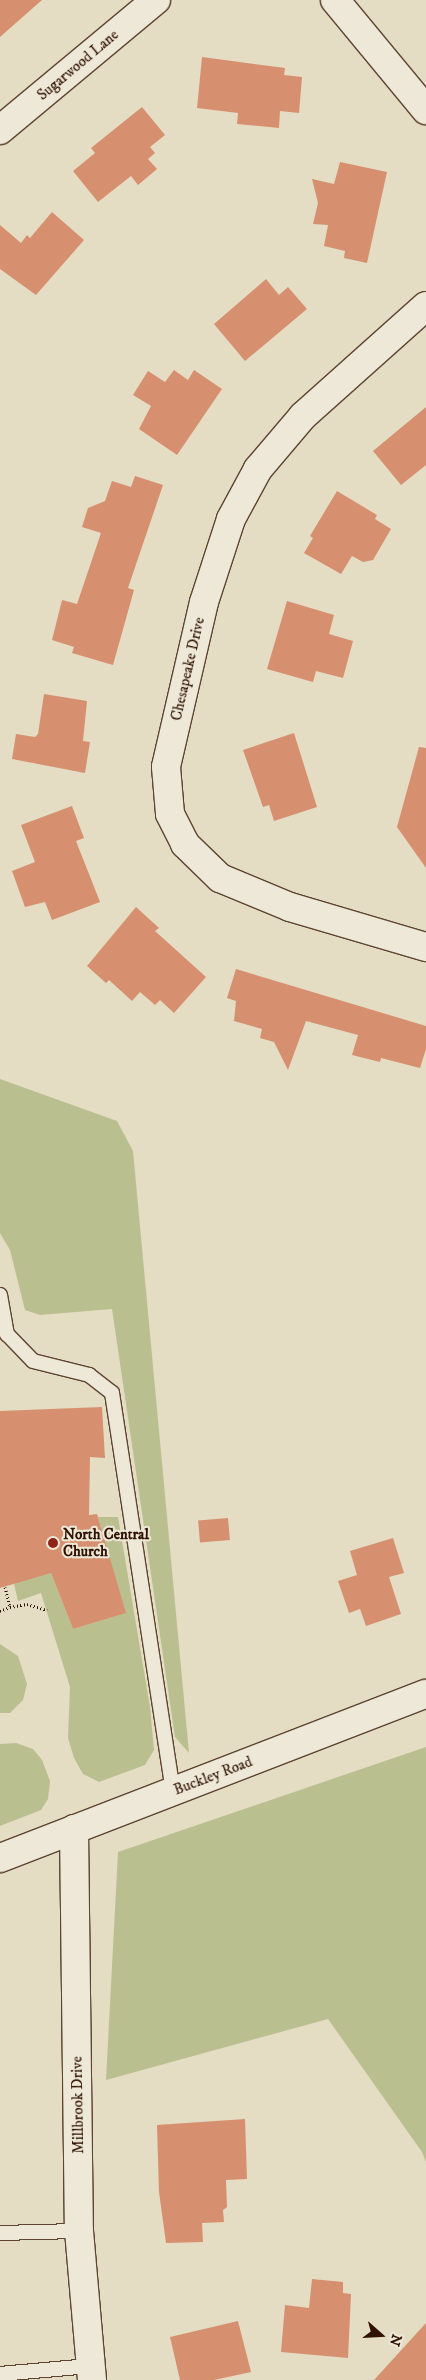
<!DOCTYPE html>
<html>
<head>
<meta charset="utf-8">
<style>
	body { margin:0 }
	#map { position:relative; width:426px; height:2380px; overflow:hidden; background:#e4dcc3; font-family:"IM FELL DW Pica",serif }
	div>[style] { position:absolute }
	.green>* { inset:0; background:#babf8f }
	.building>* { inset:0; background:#d69070; transform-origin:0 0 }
	.path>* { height:3px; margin-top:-1.5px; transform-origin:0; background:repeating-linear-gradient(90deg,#311200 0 1px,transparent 0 3.5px) }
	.roads { filter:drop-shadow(1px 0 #5e4431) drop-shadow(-1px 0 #5e4431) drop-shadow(0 1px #5e4431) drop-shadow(0 -1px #5e4431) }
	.service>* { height:14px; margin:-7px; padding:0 7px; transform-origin:7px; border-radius:7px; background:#ede8d8 }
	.minor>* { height:28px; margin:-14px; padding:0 14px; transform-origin:14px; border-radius:14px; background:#ede8d8 }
	.tertiary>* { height:28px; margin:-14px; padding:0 14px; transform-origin:14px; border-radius:14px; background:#ede8d8 }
	.dots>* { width:14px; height:14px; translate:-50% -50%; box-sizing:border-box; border:2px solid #ede8d8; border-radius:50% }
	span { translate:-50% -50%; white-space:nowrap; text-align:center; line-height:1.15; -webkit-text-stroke:4px #ede8d8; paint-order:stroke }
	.street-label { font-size:15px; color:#311200 }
	.poi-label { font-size:15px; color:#311200; font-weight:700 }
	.left { translate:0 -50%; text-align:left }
	.north { position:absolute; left:356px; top:2310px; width:50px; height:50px; -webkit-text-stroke:4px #ede8d8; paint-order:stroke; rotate:109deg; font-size:14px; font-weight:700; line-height:20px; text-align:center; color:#311200 }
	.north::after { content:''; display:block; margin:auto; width:18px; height:22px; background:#311200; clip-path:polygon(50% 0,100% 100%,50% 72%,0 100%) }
</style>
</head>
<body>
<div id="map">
	<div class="green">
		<i style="clip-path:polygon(0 1079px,117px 1121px,133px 1151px,189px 1753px,175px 1737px,112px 1309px,40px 1315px,25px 1310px,10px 1250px,0 1233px)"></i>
		<i style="clip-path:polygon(98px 1517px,118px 1517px,150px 1707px,154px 1750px,145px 1765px,99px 1782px,83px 1774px,74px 1758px,68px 1738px,70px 1687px,41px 1593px,18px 1601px,14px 1584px,49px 1568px,73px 1629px,125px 1613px)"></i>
		<i style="clip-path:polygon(0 1644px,18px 1656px,27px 1684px,23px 1700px,10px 1713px,0 1713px)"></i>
		<i style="clip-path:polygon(16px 1743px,33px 1749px,42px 1760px,50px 1781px,48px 1799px,41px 1810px,0 1826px,0 1744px)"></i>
		<i style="clip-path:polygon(426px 1747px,426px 2162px,422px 2152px,328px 2019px,106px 2080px,118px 1852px)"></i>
	</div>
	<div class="building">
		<i style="clip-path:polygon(0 0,42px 0,0 37px)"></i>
		<i style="clip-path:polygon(202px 57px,285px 68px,284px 75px,302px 77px,299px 113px,280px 111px,279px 128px,237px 124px,238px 113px,197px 108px)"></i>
		<i style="clip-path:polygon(142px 107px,165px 135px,150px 147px,155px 153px,148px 159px,157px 169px,138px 185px,131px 176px,98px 202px,73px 171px,95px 153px,91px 148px)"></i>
		<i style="clip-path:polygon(340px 162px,387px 172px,367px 263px,344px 258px,345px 251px,324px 246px,328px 225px,313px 224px,318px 203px,312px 179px,334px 184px)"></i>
		<i style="clip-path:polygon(52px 212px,84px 240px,36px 295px,0 269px,0 225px,21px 243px,27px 235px,30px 238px)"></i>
		<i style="clip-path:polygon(266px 279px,279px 295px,288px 287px,307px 309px,245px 361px,214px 324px)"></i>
		<i style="clip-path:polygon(174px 370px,188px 380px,194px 370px,222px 389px,177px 455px,139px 429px,151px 406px,133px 395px,148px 371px,165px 382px)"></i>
		<i style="clip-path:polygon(426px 407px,426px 465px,401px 485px,373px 451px)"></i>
		<i style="clip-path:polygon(135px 476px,163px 485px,128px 588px,134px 590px,113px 665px,72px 653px,74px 647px,52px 640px,62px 600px,77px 604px,101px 533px,82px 527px,88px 508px,105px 501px,112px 481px,131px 487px)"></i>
		<i style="clip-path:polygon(337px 491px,377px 515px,375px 519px,391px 529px,373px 560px,363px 562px,352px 556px,341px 574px,304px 553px,313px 538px,310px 536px)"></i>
		<i style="clip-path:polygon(287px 601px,334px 615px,329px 634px,353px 641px,343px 678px,316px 671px,313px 682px,267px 669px)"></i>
		<i style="clip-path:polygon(44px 694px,87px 701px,83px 741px,90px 742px,85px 773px,12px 759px,16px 734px,35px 737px,38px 734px)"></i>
		<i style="clip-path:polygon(294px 733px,317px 807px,274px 821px,269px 805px,263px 807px,243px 750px)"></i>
		<i style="clip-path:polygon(419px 747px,426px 748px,426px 868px,397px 827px)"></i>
		<i style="clip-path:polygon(72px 806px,84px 838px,76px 841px,100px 902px,52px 920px,45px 902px,25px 907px,12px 871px,35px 862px,21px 825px)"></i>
		<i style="clip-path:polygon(136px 907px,159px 928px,155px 931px,206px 977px,174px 1013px,160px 1000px,155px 1005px,140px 992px,132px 1001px,109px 980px,106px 983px,87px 966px)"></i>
		<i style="clip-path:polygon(236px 969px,426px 1026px,426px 1049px,420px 1068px,381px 1058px,380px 1062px,352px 1055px,358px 1035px,306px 1021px,288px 1070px,274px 1042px,260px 1038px,262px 1029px,234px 1021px,236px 1001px,227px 998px)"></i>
		<i style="clip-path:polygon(102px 1407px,105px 1458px,90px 1457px,89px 1515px,97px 1514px,126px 1613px,73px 1629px,51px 1573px,0 1588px,0 1411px)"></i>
		<i style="left:228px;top:1518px;width:22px;height:30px;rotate:85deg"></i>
		<i style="clip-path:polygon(393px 1538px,404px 1573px,389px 1577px,401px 1614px,366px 1626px,360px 1609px,349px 1613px,338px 1581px,357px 1575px,350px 1551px)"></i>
		<i style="clip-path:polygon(245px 2119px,247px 2179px,226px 2180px,227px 2207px,223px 2210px,224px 2222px,202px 2223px,203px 2242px,166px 2243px,159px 2192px,157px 2125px)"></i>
		<i style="clip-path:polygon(312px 2279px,343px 2282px,343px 2293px,351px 2294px,348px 2358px,281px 2352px,285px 2305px,309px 2308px)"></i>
		<i style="clip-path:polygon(238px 2321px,251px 2372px,214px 2380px,180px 2380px,170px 2337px)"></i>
		<i style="clip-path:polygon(426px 2323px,426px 2380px,374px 2380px)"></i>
	</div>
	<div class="path">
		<i style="left:5px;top:1587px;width:21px;rotate:76deg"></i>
		<i style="left:10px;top:1607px;width:17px;rotate:-10deg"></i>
		<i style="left:27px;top:1604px;width:21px;rotate:17deg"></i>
		<i style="left:0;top:1611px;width:11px;rotate:-22deg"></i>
	</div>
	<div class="roads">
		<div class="service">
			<i style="left:0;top:1295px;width:40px;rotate:80deg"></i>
			<i style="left:7px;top:1334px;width:37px;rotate:46deg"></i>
			<i style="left:33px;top:1361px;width:58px;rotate:14deg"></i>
			<i style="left:89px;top:1375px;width:29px;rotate:38deg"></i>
			<i style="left:112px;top:1393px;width:403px;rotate:81.3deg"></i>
			<i style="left:0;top:2233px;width:79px;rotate:-1.5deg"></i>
			<i style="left:0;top:2374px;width:89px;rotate:-5.1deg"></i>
		</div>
		<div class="minor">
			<i style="left:335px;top:0;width:143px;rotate:50.4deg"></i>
			<i style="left:0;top:130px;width:203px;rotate:-39.8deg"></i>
			<i style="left:426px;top:306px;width:165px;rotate:138.2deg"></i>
			<i style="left:303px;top:416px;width:70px;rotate:130.3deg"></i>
			<i style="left:258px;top:469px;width:57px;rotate:118.4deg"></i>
			<i style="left:231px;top:519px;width:87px;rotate:108deg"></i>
			<i style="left:204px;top:602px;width:169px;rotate:103deg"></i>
			<i style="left:166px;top:767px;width:47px;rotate:85.1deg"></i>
			<i style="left:170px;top:814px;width:34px;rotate:63deg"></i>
			<i style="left:185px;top:844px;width:49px;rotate:44.2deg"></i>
			<i style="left:220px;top:878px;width:76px;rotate:22.5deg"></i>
			<i style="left:290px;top:907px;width:142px;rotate:16.4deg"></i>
			<i style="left:74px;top:1829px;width:402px;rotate:89.3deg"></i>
			<i style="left:79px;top:2231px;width:150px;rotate:85deg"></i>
		</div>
		<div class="tertiary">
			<i style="left:0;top:1858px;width:456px;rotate:-21.1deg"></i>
		</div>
	</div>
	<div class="dots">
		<i style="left:53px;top:1543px;background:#8f2418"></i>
	</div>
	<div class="street-label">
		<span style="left:78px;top:65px;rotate:-40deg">Sugarwood Lane</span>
		<span style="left:188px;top:669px;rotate:-77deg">Chesapeake Drive</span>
		<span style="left:213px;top:1776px;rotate:-21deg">Buckley Road</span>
		<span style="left:78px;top:2105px;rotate:-91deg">Millbrook Drive</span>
	</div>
	<div class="poi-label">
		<span class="left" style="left:63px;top:1543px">North Central<br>Church</span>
	</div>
	<div class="north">N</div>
</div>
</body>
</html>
